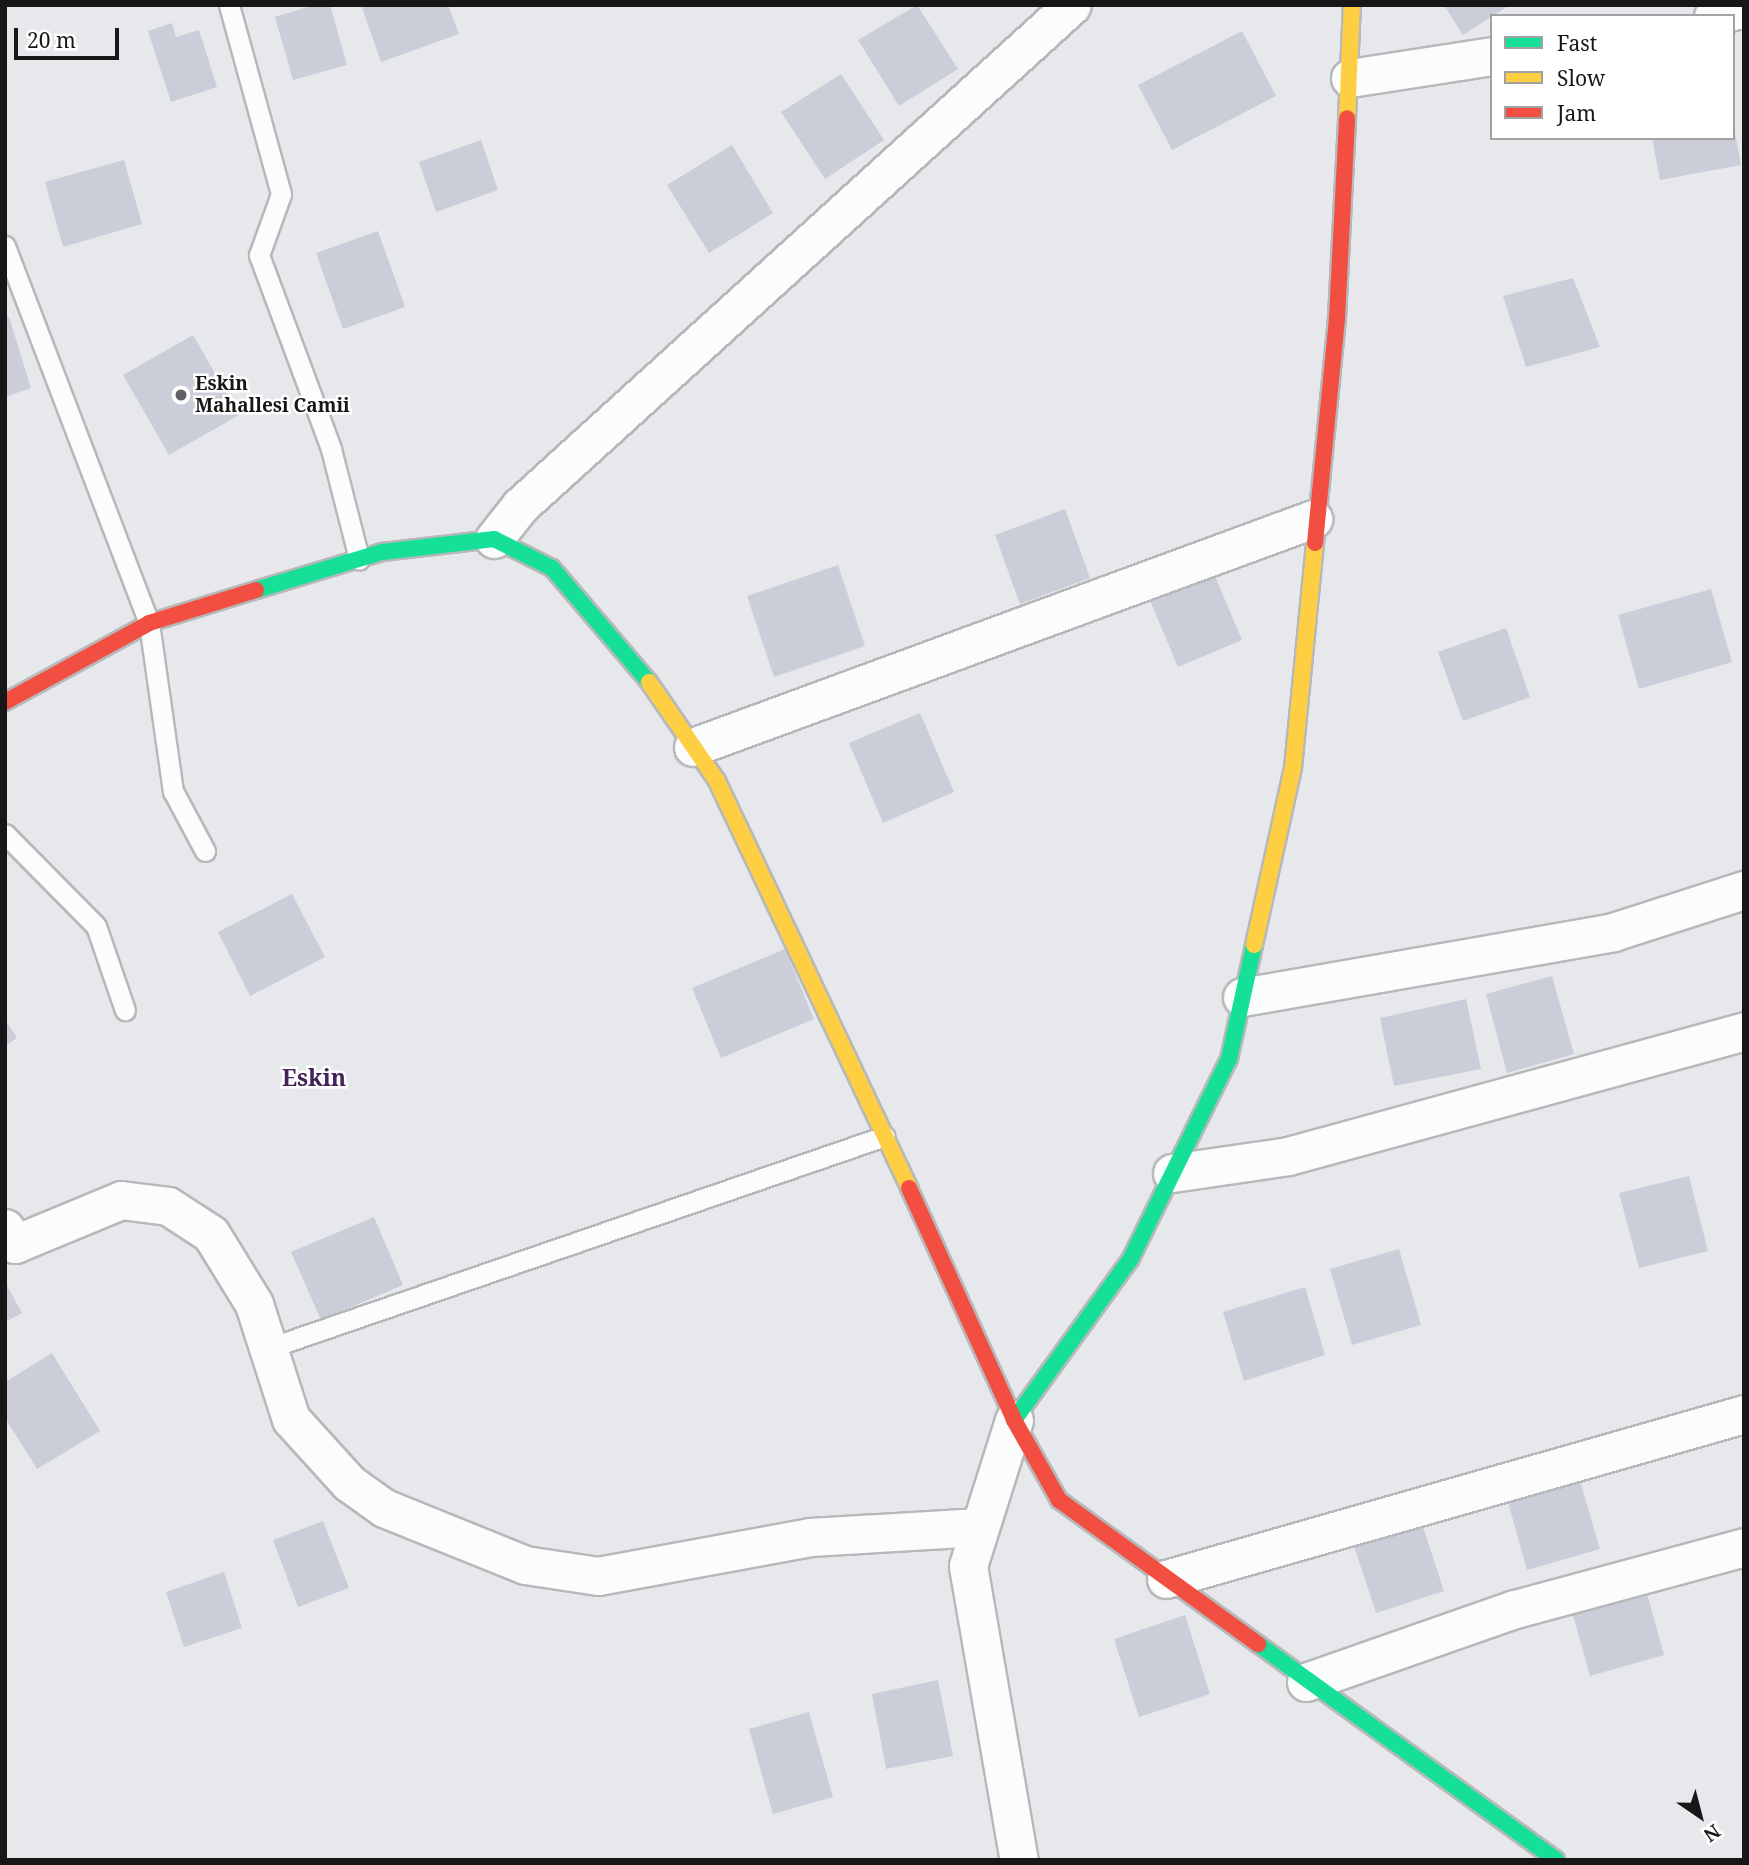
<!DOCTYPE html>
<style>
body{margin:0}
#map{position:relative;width:1749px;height:1865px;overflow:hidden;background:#e7e8eb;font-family:"Noto Serif",serif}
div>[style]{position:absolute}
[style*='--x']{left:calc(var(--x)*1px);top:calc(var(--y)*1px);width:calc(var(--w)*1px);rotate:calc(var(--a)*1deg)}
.building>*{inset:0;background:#cbced8}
.roads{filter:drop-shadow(2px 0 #b7b8ba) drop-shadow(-2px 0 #b7b8ba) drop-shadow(0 2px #b7b8ba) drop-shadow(0 -2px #b7b8ba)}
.lane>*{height:19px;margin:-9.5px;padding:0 9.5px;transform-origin:9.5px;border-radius:9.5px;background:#fbfcfc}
.street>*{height:37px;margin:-18.5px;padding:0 18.5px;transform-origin:18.5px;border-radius:18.5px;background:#fbfcfc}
.fast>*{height:16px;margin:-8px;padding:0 8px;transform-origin:8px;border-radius:8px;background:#16e098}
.slow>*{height:16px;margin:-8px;padding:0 8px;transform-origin:8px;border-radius:8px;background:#ffcf43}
.jam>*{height:16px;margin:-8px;padding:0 8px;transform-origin:8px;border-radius:8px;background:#f24e42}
.dots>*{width:19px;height:19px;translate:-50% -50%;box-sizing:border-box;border:4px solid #fff;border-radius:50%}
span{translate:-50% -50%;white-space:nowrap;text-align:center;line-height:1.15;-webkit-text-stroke:5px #fff;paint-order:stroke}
.poi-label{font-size:19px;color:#171718;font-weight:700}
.left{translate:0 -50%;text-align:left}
.quarter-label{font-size:23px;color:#45225a;font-weight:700}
.frame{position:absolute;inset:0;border:7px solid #171718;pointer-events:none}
.legend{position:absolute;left:1490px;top:14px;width:245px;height:126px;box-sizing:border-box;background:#fff;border:2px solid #a2a2a3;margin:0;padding:9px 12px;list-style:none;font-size:21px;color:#171718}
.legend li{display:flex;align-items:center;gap:14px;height:35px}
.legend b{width:35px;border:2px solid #a2a2a3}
.north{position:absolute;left:1665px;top:1781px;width:70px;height:70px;-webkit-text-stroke:5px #fff;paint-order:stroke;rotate:145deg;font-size:19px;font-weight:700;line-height:28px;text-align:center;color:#171718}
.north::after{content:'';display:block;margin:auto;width:24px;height:32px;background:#171718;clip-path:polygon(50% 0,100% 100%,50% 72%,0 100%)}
.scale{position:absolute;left:14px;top:28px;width:105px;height:32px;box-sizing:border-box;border:4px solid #171718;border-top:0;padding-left:9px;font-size:21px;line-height:24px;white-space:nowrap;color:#171718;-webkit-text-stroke:5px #fff;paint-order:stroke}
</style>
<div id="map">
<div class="building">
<i style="clip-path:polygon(314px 5px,330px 5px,347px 65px,293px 80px,275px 17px)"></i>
<i style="clip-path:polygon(361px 5px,448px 5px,459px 34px,381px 62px)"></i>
<i style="clip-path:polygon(917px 5px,958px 69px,899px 106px,858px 40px)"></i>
<i style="clip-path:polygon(1444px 5px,1510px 5px,1463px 35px)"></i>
<i style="clip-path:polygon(172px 23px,176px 37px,199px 30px,217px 87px,171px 102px,148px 31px)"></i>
<i style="clip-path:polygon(1242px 31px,1276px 96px,1172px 150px,1138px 85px)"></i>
<i style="clip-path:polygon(841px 74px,884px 140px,825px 179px,781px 112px)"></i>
<i style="clip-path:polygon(1735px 133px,1741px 165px,1660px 180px,1652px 138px,1733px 138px)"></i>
<i style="clip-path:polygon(481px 140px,498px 190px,436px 212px,419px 162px)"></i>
<i style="clip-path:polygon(732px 145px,773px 213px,709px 253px,667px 185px)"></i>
<i style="clip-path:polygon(124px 160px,142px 224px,63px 247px,45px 182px)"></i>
<i style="clip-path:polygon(378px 231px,405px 307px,343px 329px,316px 253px)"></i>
<i style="clip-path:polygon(1573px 278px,1600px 347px,1526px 367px,1503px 296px)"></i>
<i style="clip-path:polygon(9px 317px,31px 388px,5px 397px,5px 318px)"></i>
<i style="clip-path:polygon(193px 335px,239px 415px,169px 455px,123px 375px)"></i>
<i style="clip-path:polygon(1065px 509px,1090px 578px,1020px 604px,995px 535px)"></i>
<i style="clip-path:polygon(838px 565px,865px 646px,774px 677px,747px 596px)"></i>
<i style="clip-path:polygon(1212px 569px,1242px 640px,1178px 667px,1148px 596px)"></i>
<i style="clip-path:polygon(1711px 589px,1732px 662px,1639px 689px,1618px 615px)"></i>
<i style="clip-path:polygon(1506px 628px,1530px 697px,1463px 721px,1438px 652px)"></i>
<i style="clip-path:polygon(920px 713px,954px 792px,883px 823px,849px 743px)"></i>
<i style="clip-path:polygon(292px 894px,325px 957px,250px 996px,218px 932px)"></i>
<i style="clip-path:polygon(785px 949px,814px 1019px,721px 1058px,692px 988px)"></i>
<i style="clip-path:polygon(1552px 976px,1574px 1054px,1507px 1073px,1486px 994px)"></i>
<i style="clip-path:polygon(1466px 999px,1481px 1069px,1394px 1086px,1380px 1018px)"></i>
<i style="clip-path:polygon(5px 1019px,17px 1038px,5px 1046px)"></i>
<i style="clip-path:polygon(1689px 1176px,1708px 1251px,1639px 1268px,1619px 1193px)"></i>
<i style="clip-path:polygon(374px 1217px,403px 1285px,321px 1320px,291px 1252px)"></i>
<i style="clip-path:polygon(1399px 1249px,1421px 1325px,1352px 1345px,1330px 1269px)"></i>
<i style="clip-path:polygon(5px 1282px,22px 1313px,5px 1322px)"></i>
<i style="clip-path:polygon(1305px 1287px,1325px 1355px,1244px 1381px,1223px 1312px)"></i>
<i style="clip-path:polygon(52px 1353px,100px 1431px,37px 1469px,5px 1418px,5px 1382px)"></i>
<i style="clip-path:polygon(1580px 1481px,1600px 1549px,1527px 1570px,1508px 1502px)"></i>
<i style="clip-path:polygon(1420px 1518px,1444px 1591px,1376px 1613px,1352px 1540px)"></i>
<i style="clip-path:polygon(323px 1521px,349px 1588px,298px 1607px,273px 1540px)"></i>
<i style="clip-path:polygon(224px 1572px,242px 1628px,184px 1647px,166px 1592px)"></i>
<i style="clip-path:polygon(1646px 1590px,1664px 1655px,1590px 1676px,1572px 1612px)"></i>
<i style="clip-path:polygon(1185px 1615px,1210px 1694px,1139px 1717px,1114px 1639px)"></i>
<i style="clip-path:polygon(938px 1680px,953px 1756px,886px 1769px,872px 1694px)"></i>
<i style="clip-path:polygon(809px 1712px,833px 1797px,773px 1814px,749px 1729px)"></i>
</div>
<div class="roads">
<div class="lane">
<i style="--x:229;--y:5;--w:196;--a:74.6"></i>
<i style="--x:281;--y:194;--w:65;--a:109.8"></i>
<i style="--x:259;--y:255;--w:207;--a:69.6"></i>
<i style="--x:331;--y:449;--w:114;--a:75.7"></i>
<i style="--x:5;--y:246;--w:404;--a:69.1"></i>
<i style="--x:149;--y:623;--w:170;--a:81.9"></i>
<i style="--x:173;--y:791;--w:68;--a:61.9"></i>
<i style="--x:5;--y:834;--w:129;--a:45.3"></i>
<i style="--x:96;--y:926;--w:89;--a:71"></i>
<i style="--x:269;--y:1348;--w:651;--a:-18.99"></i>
</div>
<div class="street">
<i style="--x:1713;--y:16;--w:32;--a:-14"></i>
<i style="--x:1350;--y:78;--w:144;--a:-8.8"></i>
<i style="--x:494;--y:539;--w:42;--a:-51.8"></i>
<i style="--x:520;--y:506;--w:745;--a:-42.23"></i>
<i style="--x:693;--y:747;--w:661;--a:-20.19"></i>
<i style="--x:1242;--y:997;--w:377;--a:-9.9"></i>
<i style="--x:1613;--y:932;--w:138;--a:-17.8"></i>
<i style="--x:1172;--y:1173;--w:117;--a:-8.3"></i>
<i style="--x:1288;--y:1156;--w:473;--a:-15.3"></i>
<i style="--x:5;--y:1228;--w:19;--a:58"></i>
<i style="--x:15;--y:1244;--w:115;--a:-22.5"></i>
<i style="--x:121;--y:1200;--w:47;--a:7.3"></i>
<i style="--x:168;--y:1206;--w:51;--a:33.1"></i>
<i style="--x:211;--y:1234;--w:82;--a:58.4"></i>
<i style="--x:254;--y:1304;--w:121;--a:72.2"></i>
<i style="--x:291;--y:1419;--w:86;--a:47.8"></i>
<i style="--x:349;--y:1483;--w:43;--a:35.5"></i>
<i style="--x:384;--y:1508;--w:152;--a:22"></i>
<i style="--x:525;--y:1565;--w:74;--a:8.6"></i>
<i style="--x:598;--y:1576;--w:216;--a:-10.4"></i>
<i style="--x:810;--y:1537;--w:170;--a:-3.4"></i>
<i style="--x:1014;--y:1420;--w:153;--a:107.5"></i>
<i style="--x:968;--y:1566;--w:298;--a:80.2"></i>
<i style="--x:1166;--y:1579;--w:601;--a:-15.93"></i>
<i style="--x:1306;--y:1682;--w:221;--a:-19.3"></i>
<i style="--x:1515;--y:1609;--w:237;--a:-15.1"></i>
</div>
<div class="fast">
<i style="--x:256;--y:590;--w:132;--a:-16.8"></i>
<i style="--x:382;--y:552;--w:113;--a:-6.6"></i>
<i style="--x:494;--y:539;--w:65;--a:26.6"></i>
<i style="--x:552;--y:568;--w:150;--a:49.6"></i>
<i style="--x:1014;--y:1420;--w:198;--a:-54.1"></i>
<i style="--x:1130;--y:1260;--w:224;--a:-63.8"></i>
<i style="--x:1229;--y:1059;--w:117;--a:-77.6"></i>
<i style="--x:1258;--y:1644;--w:368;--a:35.9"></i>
</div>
<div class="slow">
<i style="--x:1347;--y:118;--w:113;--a:-87.5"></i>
<i style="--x:649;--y:682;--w:120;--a:55.5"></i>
<i style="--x:717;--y:781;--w:450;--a:64.7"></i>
<i style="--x:1254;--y:945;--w:181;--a:-77.6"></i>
<i style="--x:1293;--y:768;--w:226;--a:-84.4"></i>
</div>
<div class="jam">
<i style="--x:1315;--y:543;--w:226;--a:-84.4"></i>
<i style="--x:1337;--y:318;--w:200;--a:-87.1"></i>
<i style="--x:5;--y:702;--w:164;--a:-28.7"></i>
<i style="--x:149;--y:623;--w:112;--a:-17.1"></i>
<i style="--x:909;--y:1188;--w:255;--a:65.6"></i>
<i style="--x:1014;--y:1420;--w:92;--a:60.6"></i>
<i style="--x:1059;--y:1500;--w:246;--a:35.9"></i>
</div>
</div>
<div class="dots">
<i style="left:181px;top:395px;background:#606062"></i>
</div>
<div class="poi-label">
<span class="left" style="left:195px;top:395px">Eskin<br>Mahallesi Camii</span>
</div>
<div class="quarter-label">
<span style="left:314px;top:1077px">Eskin</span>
</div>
<div class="frame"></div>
<ul class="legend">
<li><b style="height:9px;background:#16e098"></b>Fast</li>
<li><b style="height:9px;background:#ffcf43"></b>Slow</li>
<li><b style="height:9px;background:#f24e42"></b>Jam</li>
</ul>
<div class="north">N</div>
<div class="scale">20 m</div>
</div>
